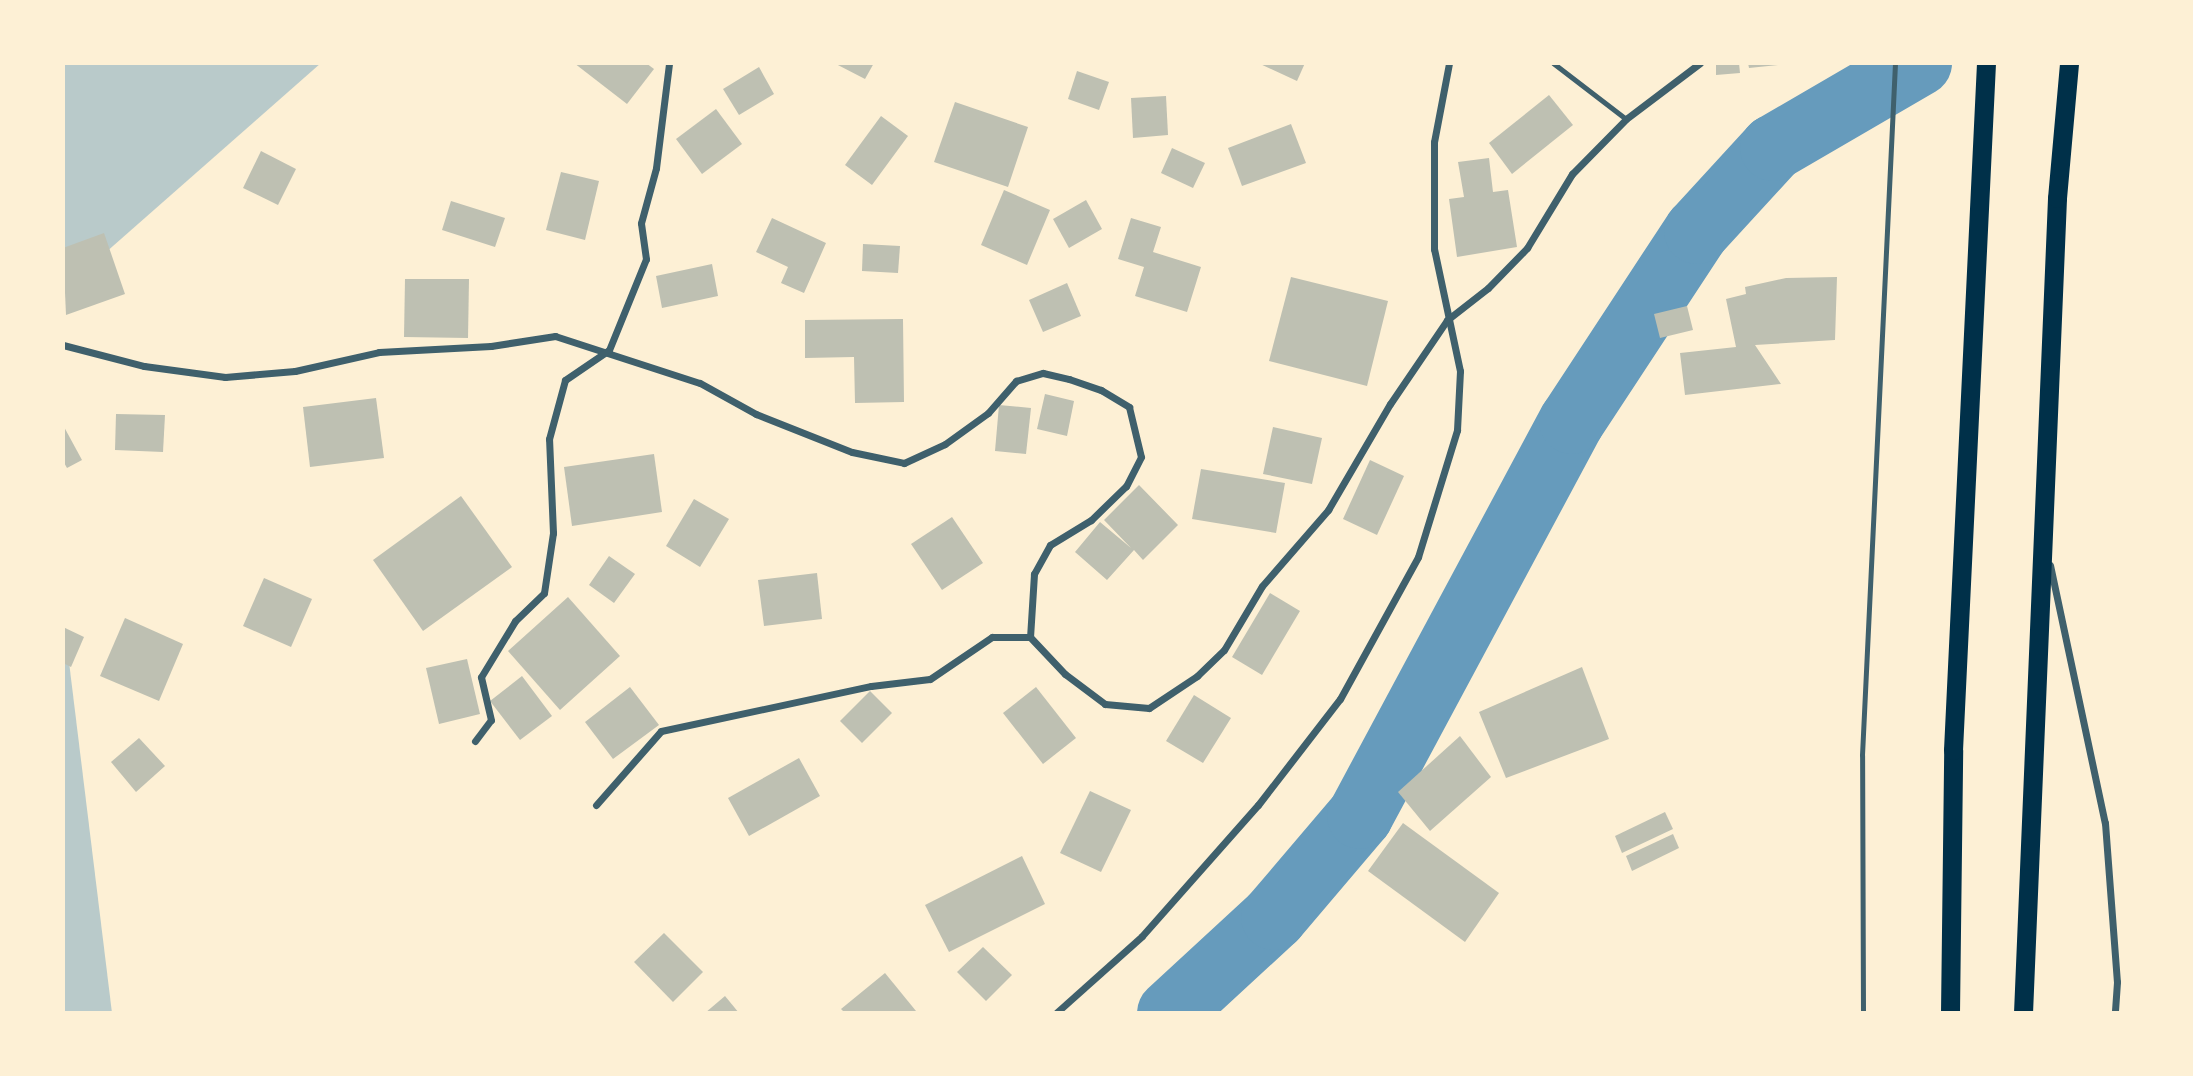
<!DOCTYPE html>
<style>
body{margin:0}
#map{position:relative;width:2193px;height:1076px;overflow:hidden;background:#fdf0d5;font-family:"Asap Condensed",sans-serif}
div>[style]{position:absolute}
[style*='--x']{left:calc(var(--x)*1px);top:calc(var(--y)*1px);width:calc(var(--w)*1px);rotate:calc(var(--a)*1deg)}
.green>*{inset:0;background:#b9caca}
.river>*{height:66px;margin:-33px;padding:0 33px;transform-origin:33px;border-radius:33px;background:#669bbc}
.building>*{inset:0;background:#bec0b2}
.service>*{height:5px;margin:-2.5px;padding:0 2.5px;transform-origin:2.5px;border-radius:2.5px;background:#3f606c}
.minor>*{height:7px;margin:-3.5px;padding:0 3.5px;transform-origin:3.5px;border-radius:3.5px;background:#3f606c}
.trunk>*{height:19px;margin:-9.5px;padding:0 9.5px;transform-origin:9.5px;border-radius:9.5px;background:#003049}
span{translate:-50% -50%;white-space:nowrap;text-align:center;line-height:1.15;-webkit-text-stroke:6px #fdf0d5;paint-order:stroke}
.frame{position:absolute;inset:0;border:65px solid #fdf0d5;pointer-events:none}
</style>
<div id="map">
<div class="green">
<i style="clip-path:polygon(63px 63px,321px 63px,63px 290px)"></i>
<i style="clip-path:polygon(63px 613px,112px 1013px,63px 1013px)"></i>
</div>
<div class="river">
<i style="--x:1170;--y:1013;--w:142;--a:-42.7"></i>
<i style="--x:1274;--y:917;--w:133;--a:-49.6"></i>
<i style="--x:1360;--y:816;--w:448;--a:-61.8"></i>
<i style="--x:1572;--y:421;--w:227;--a:-56.7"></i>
<i style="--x:1697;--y:231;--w:113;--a:-47.5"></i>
<i style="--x:1773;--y:148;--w:169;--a:-30.2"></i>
</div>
<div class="building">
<i style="clip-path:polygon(574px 63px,646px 63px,654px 69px,627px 104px)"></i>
<i style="clip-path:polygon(834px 63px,874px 63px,865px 79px)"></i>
<i style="clip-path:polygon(1258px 63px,1305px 63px,1297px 81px)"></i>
<i style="clip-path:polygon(1716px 63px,1739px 63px,1740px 73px,1716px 75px)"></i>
<i style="clip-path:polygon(1748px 63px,1778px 63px,1778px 65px,1749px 68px)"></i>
<i style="clip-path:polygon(759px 67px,774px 94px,739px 115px,723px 89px)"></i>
<i style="clip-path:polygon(1077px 71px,1109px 82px,1099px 110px,1068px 99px)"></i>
<i style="clip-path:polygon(1549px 95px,1573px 125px,1512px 174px,1489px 143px)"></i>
<i style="clip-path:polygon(1166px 96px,1168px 135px,1133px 138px,1131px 98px)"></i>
<i style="clip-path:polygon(955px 102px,1028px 127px,1008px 187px,934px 162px)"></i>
<i style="clip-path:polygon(716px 109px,742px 144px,702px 174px,676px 139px)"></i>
<i style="clip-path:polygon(881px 116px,908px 136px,872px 185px,845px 165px)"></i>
<i style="clip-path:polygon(1291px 124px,1306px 163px,1242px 186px,1228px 148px)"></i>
<i style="clip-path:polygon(1172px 148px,1205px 163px,1193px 188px,1161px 173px)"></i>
<i style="clip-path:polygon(261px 151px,296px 169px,278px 205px,243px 188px)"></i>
<i style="clip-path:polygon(1489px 158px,1493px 192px,1508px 190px,1517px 247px,1457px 257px,1449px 199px,1464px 197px,1458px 162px)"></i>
<i style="clip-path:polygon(561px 172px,599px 181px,585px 240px,546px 230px)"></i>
<i style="clip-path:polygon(1004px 190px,1050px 210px,1027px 265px,981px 245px)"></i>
<i style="clip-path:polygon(1086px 200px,1102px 229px,1069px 248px,1053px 219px)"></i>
<i style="clip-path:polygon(451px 201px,505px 218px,495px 247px,442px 230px)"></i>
<i style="clip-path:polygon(772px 218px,826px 243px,804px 293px,781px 283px,788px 267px,756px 252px)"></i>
<i style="clip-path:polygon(1131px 218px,1161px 227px,1153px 252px,1201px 267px,1187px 312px,1135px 296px,1144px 267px,1118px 259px)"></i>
<i style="clip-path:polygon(104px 233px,125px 294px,66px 315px,63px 248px)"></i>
<i style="clip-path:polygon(863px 244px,900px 246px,898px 273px,862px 271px)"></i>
<i style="clip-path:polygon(712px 264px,718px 296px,662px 308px,656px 276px)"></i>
<i style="clip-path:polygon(1291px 277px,1388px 301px,1367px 386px,1269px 361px)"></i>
<i style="clip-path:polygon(1837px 277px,1835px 340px,1755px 345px,1781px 384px,1685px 395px,1680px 353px,1736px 347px,1726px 299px,1746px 294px,1745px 287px,1786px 278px)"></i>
<i style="clip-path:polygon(405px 279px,469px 279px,468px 338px,404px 337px)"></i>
<i style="clip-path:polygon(1067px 283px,1081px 316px,1043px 332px,1029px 300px)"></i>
<i style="clip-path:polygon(1687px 306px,1693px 330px,1660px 338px,1654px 314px)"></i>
<i style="clip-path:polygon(903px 319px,904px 402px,855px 403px,854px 357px,805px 358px,805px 320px)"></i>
<i style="clip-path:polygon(1045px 394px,1074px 401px,1067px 436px,1037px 429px)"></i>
<i style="clip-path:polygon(376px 398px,384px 458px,310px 467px,303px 407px)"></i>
<i style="clip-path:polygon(999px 405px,1031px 408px,1026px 454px,995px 451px)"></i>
<i style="clip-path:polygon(116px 414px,165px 415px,163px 452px,115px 450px)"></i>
<i style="clip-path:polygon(63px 425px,82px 460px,67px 468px,63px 461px)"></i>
<i style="clip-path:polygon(1273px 427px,1322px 438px,1312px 484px,1263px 474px)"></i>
<i style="clip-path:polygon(654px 454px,662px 512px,572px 526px,564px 467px)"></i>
<i style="clip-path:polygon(1370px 460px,1404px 476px,1377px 535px,1343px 519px)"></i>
<i style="clip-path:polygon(1201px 469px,1285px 483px,1276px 533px,1192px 519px)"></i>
<i style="clip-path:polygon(1139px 485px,1178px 525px,1143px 560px,1134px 550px,1107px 580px,1075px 552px,1100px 522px,1131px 548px,1104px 520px)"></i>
<i style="clip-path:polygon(461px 496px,512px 567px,423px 631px,373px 560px)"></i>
<i style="clip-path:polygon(694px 499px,729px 519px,700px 567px,666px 546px)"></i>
<i style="clip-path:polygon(952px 517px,983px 563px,942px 590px,911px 544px)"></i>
<i style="clip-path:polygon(609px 556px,635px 574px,614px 603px,589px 585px)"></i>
<i style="clip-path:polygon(817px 573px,822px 619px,764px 626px,758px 580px)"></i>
<i style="clip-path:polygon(264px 578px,312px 599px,291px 647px,243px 626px)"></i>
<i style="clip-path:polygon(1270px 593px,1300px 611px,1262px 675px,1232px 657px)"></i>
<i style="clip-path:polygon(568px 597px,620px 656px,560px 710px,508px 651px)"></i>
<i style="clip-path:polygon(125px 618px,183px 644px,159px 701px,100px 676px)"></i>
<i style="clip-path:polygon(63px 627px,84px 637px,71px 667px,63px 663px)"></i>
<i style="clip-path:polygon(467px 659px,480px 714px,439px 724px,426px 668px)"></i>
<i style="clip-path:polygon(1582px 667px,1609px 739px,1506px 778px,1479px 712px)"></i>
<i style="clip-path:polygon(522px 676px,552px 716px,520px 740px,490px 701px)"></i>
<i style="clip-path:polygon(630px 687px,659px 725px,613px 759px,585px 722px)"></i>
<i style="clip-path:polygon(1036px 687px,1076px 738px,1043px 764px,1003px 713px)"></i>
<i style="clip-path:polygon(870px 691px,892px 713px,862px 743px,840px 721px)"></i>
<i style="clip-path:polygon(1194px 695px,1231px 718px,1203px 763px,1166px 741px)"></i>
<i style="clip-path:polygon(1460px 736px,1491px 777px,1430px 831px,1398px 792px)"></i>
<i style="clip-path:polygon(139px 738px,165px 766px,136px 792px,111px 762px)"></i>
<i style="clip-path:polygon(799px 758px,820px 796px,749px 836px,728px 798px)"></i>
<i style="clip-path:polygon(1090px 791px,1131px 810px,1101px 872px,1060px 853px)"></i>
<i style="clip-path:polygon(1665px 812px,1673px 829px,1622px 853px,1615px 836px)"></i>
<i style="clip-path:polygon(1403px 823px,1499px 893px,1465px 942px,1368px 871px)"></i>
<i style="clip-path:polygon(1673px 834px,1679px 848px,1632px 871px,1626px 856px)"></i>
<i style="clip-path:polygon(1022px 856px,1045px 904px,949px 952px,925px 905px)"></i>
<i style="clip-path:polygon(664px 933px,703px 972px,673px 1002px,634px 962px)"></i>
<i style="clip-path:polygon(983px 947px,1012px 975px,986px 1001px,957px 972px)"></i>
<i style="clip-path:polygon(885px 973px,916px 1011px,845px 1013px,841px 1009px)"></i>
<i style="clip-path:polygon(725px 996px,739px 1013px,705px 1013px)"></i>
</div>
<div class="service">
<i style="--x:1553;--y:63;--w:92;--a:37.5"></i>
<i style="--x:1863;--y:1013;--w:258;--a:-90.2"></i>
<i style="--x:1862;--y:755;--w:693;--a:-87.27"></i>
</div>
<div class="minor">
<i style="--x:63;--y:345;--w:84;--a:14.5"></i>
<i style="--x:144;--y:366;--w:82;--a:7.7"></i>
<i style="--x:225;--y:377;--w:70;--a:-4.9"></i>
<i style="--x:295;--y:371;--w:86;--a:-12.7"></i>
<i style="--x:379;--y:352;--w:112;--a:-3.1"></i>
<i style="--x:491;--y:346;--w:65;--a:-8.9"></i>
<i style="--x:555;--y:336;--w:152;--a:18"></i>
<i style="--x:700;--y:383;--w:64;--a:29"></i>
<i style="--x:756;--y:414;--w:103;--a:21.6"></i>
<i style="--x:852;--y:452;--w:53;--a:11.9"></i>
<i style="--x:904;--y:463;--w:45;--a:-24.9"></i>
<i style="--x:945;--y:444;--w:53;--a:-35.8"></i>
<i style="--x:988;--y:413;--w:43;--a:-48.8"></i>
<i style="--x:1016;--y:381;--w:28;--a:-17"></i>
<i style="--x:1043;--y:373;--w:27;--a:13"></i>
<i style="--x:1069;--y:379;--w:34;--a:19"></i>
<i style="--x:1101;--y:390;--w:33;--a:31"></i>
<i style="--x:1129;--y:407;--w:51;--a:76.5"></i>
<i style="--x:1141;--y:457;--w:33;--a:117"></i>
<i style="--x:1126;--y:486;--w:49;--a:135.8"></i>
<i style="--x:1091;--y:520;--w:48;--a:148.6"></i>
<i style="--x:1050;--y:545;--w:33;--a:119"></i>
<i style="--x:1034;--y:574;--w:63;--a:93.6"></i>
<i style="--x:1030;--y:637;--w:51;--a:46.6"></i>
<i style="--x:1065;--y:674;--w:50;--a:36.9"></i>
<i style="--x:1105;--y:704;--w:44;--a:5.2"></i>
<i style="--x:1149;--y:708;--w:58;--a:-33.7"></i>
<i style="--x:1197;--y:676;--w:37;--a:-44"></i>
<i style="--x:1224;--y:650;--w:74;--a:-59.3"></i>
<i style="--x:1262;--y:586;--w:101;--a:-49"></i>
<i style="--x:1328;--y:510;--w:123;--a:-59.7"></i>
<i style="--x:1390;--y:404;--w:102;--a:-55.8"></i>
<i style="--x:1447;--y:320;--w:52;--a:-38"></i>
<i style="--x:1488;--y:288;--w:56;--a:-45.7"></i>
<i style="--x:1527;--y:248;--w:87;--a:-58.7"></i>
<i style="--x:1572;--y:174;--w:77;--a:-45.5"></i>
<i style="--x:1626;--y:119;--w:93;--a:-37.1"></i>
<i style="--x:2050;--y:565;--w:264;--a:78"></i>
<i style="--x:2105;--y:823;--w:159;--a:85.7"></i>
<i style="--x:2117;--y:982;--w:31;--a:94"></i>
<i style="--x:475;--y:741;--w:26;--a:-53"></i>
<i style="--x:491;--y:720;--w:44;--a:-103.1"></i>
<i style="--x:481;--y:677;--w:66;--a:-58.7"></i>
<i style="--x:515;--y:621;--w:40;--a:-44"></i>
<i style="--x:544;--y:593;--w:61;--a:-81.5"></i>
<i style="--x:553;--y:533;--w:94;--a:-92.4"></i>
<i style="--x:549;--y:439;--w:61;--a:-74.8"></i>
<i style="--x:565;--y:380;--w:53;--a:-34.3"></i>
<i style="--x:609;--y:350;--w:98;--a:-67.9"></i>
<i style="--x:646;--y:259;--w:36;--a:-98"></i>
<i style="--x:641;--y:223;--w:57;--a:-74.7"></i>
<i style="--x:656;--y:168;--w:106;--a:-82.9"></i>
<i style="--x:596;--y:805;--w:98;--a:-48.7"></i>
<i style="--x:661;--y:731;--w:215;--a:-12.1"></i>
<i style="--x:871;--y:686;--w:59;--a:-6.8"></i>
<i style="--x:930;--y:679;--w:75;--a:-34.1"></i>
<i style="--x:992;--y:637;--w:38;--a:0"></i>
<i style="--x:1056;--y:1013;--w:115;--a:-41.8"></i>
<i style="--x:1142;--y:936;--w:175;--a:-48.5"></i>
<i style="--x:1258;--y:805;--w:134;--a:-52.3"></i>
<i style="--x:1340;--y:699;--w:162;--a:-61.2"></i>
<i style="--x:1418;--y:557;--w:133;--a:-72.9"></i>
<i style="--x:1457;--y:430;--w:59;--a:-87.1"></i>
<i style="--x:1460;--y:371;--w:125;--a:-102"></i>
<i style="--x:1434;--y:249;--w:107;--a:-90"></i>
<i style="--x:1434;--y:142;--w:80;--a:-79.2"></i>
</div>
<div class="trunk">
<i style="--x:1950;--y:1013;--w:263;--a:-89.3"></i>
<i style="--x:1953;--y:750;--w:688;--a:-87.25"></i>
<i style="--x:2023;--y:1013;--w:816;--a:-87.61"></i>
<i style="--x:2057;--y:198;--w:136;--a:-84.9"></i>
</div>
<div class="frame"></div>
</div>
